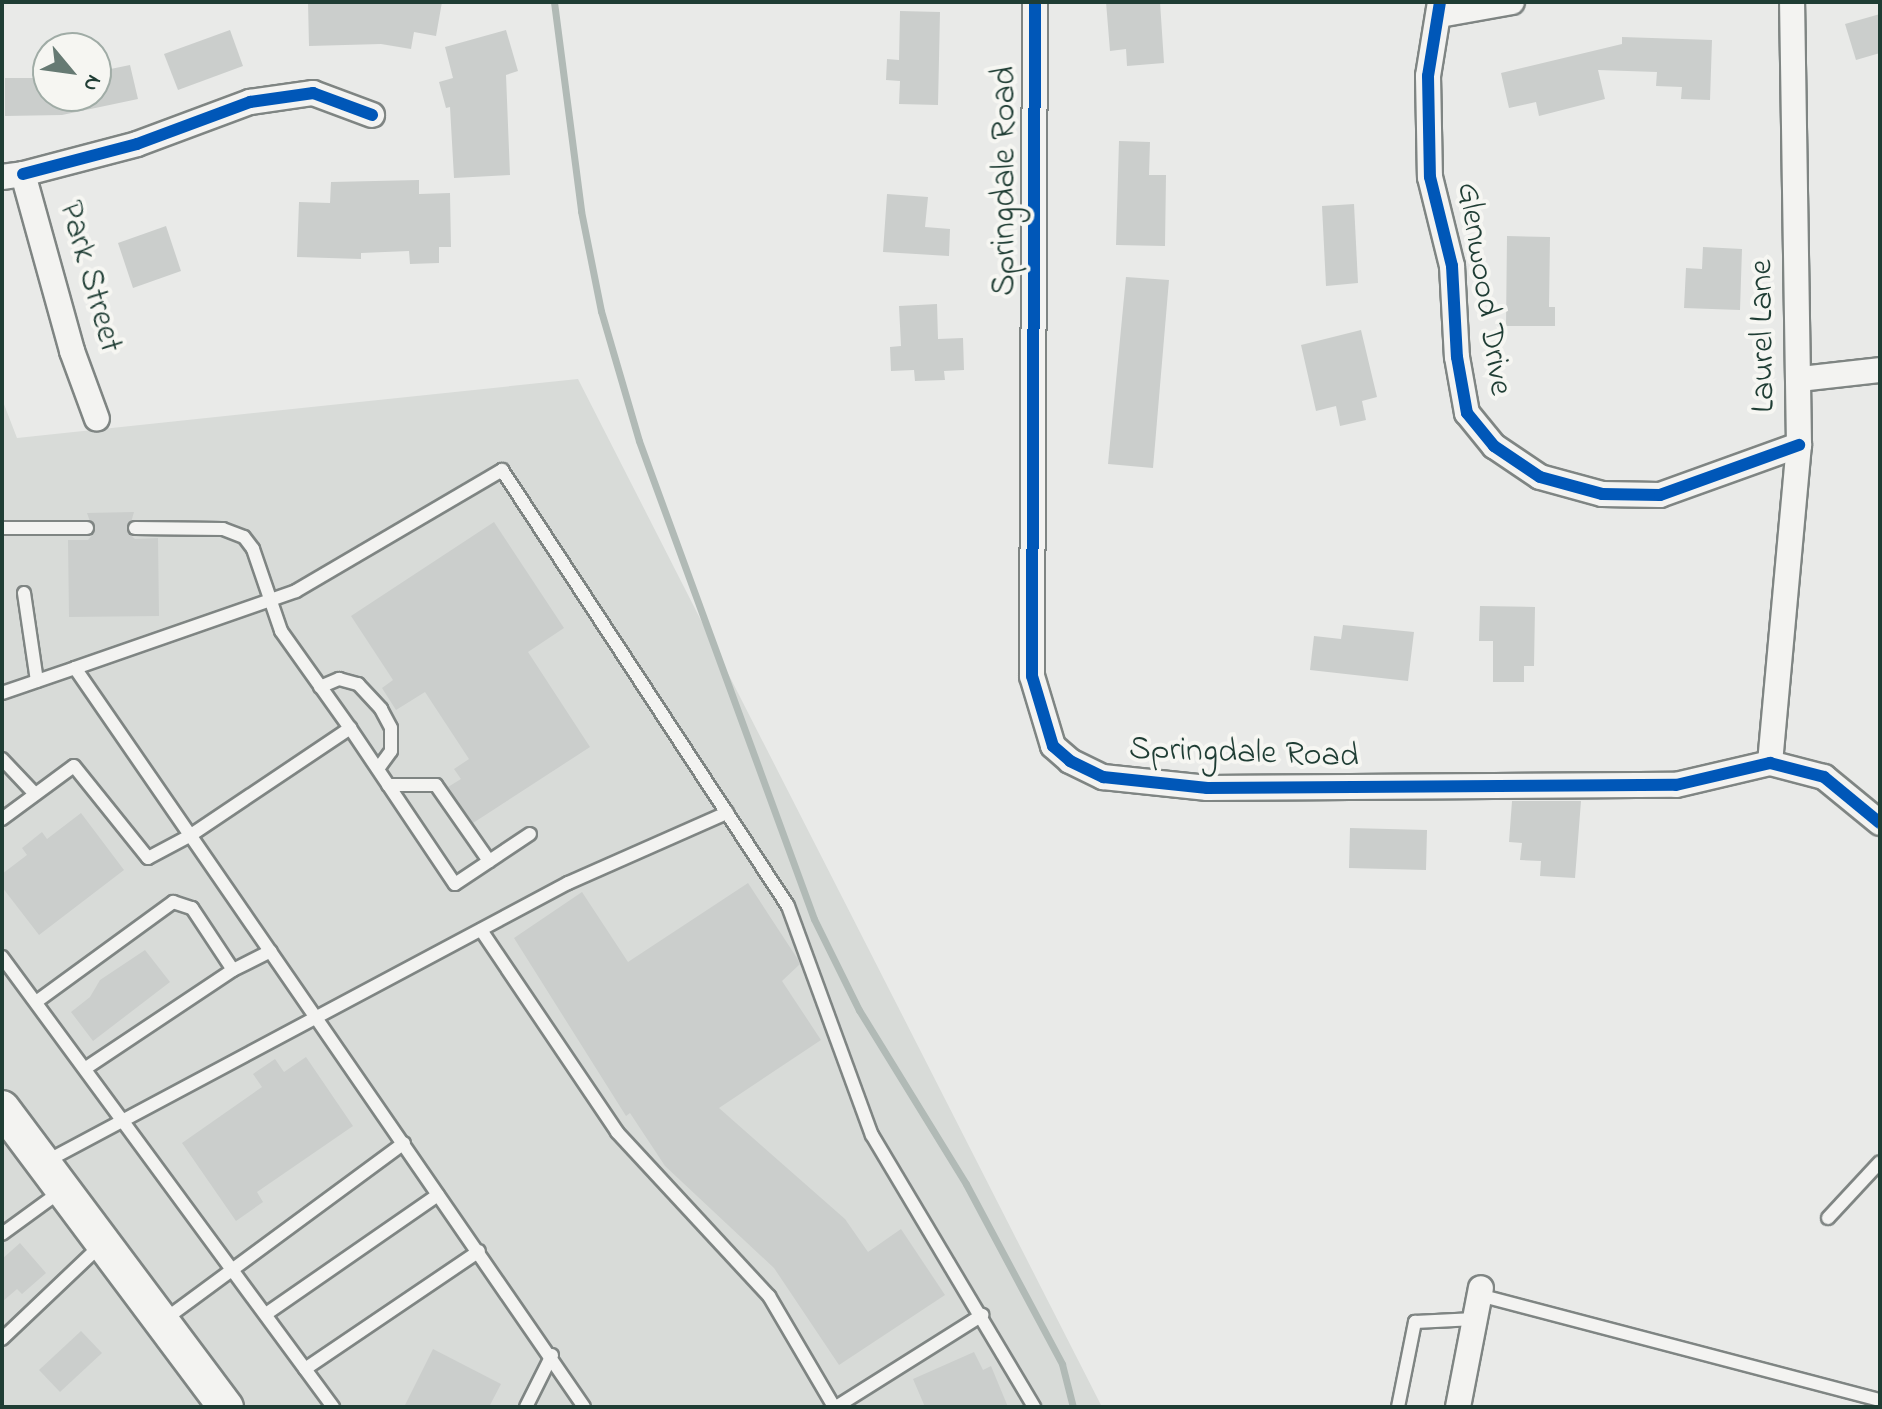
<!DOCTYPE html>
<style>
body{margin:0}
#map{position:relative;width:1882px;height:1409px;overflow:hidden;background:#e9eae8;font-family:"Indie Flower",sans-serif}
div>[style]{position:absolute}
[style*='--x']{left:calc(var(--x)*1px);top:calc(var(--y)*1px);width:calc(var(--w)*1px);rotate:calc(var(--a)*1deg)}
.built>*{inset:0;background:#d8dbd8}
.stream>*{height:7px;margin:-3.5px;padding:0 3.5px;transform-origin:3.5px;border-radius:3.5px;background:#b1bab6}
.building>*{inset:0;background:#cbcecc}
.roads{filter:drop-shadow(2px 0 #7f8583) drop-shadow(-2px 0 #7f8583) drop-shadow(0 2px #7f8583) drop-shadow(0 -2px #7f8583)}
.lane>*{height:12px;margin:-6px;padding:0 6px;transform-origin:6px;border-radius:6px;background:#f3f3f1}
.street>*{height:24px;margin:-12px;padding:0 12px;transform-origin:12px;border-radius:12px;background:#f3f3f1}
.secondary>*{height:34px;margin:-17px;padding:0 17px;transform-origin:17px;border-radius:17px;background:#f3f3f1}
.cycleway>*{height:12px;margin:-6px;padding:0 6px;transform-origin:6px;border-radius:6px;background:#0057b8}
span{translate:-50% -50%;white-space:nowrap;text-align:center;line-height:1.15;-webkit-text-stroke:8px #f6f6f2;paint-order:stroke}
.street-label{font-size:34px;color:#1f3d34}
.frame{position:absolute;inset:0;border:4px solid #1f3d34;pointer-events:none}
.north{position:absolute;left:32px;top:32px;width:80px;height:80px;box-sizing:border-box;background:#f6f6f2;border:2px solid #a0aca6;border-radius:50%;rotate:119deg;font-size:22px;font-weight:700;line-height:32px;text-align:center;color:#1f3d34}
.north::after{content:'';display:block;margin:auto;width:28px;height:36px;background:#667a73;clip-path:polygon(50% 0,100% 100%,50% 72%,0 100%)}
</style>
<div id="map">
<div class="built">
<i style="clip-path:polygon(578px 379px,1102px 1407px,2px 1407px,2px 399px,17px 438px)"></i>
</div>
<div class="stream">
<i style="--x:554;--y:2;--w:211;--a:82.6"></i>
<i style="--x:581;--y:211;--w:102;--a:78.7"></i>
<i style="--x:601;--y:311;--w:135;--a:73.7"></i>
<i style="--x:639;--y:441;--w:509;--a:69.89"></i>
<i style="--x:814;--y:919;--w:102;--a:63.7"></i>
<i style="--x:859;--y:1010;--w:204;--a:58.4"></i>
<i style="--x:966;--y:1184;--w:204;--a:61.9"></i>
<i style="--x:1062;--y:1364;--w:44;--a:75.7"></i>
</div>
<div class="building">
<i style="clip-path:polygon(308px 2px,442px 2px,436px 36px,414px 32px,411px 49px,381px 44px,309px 46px)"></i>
<i style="clip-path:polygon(1106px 2px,1160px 2px,1164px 63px,1127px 66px,1126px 49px,1110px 51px)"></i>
<i style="clip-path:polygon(900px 11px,940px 12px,938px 105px,899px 104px,900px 81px,886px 80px,887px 59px,899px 60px)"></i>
<i style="clip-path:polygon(1880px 14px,1880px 53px,1856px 60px,1845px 24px)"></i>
<i style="clip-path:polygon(230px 30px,243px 66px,178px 90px,164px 54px)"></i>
<i style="clip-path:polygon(506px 30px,518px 71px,506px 75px,510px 175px,454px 178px,450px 107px,446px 108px,439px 82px,453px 78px,445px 47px)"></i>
<i style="clip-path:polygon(1622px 37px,1712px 40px,1710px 100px,1681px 99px,1682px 87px,1656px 86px,1657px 72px,1598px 70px,1605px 99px,1539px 116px,1536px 102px,1509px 108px,1501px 73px,1622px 44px)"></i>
<i style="clip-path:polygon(130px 65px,138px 99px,62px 115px,5px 116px,5px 78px,48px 78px,48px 96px,96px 96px,96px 72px)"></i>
<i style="clip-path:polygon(1119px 141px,1150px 142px,1149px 175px,1166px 175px,1165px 246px,1116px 245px)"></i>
<i style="clip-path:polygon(419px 180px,419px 194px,450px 193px,451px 247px,439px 247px,439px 263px,410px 264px,409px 251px,361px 253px,361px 259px,297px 257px,299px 202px,330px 203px,331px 182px)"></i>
<i style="clip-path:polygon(887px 194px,928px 197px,925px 227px,950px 229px,949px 256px,883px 252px)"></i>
<i style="clip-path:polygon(1354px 204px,1358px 283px,1326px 286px,1322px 206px)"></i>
<i style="clip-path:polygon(166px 226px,181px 271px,133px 288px,118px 243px)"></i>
<i style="clip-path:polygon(1507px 236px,1550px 237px,1549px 307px,1555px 307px,1555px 326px,1506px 326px)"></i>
<i style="clip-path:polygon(1703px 247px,1742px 249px,1740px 310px,1684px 308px,1686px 268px,1702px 269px)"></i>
<i style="clip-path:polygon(1126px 277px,1169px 280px,1153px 468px,1108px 464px)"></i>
<i style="clip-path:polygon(937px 304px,938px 339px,963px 338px,964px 370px,944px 371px,945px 380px,915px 381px,914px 370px,891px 371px,890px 347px,901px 346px,899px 306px)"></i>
<i style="clip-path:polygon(1361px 330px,1377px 397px,1362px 401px,1366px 420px,1340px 426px,1336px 406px,1316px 411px,1301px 345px)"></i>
<i style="clip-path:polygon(134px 512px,128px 533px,135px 539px,158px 538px,159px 616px,69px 617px,68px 540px,88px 540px,94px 533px,87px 513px)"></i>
<i style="clip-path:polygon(494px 522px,564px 628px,528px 652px,590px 747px,473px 823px,448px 787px,461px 779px,454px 769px,469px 759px,425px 692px,396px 710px,382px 688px,393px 680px,351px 616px)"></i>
<i style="clip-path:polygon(1480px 606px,1535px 607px,1534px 666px,1524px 666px,1524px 682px,1493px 682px,1493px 641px,1479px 641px)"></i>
<i style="clip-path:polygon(1343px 625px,1414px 632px,1408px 681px,1310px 670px,1314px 636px,1341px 639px)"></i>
<i style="clip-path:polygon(1512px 801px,1581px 801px,1575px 878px,1540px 876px,1541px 861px,1520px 860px,1522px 843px,1509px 842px)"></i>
<i style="clip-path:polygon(81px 813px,124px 870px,39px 935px,2px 887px,2px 874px,27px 855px,22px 848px,42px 832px,47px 839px)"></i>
<i style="clip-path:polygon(1350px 828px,1427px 830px,1426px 870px,1349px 868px)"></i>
<i style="clip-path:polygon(748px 883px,797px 958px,800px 964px,782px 981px,821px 1040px,719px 1108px,845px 1219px,868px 1252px,901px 1229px,945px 1295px,839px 1365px,774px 1268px,665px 1166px,630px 1113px,626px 1116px,514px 938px,582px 892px,628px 962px)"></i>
<i style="clip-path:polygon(145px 950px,170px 982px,93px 1041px,71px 1012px,90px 997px,100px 980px)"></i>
<i style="clip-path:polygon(306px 1057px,353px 1126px,257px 1192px,263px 1202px,236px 1221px,182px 1143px,262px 1087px,253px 1074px,275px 1059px,284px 1072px)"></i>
<i style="clip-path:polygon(20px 1243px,46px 1273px,22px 1294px,17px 1289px,2px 1302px,2px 1259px)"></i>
<i style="clip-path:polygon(81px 1331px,102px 1353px,60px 1392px,39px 1370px)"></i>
<i style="clip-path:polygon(433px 1349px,501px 1384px,489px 1407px,404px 1407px)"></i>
<i style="clip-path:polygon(974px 1352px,983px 1370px,991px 1366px,1008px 1407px,925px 1407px,913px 1379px)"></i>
</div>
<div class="roads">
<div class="lane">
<i style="--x:2;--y:528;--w:85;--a:0"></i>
<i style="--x:135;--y:528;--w:88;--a:0.7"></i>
<i style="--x:223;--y:529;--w:22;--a:21"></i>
<i style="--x:244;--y:537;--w:15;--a:53"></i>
<i style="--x:253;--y:549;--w:87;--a:71.1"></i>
<i style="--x:281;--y:631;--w:119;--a:54.6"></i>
<i style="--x:24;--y:593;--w:89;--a:81.6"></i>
<i style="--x:75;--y:668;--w:234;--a:-19.2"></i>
<i style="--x:296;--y:591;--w:239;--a:-30.4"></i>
<i style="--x:502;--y:470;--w:521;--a:56.74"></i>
<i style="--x:788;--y:906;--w:244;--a:69.9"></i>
<i style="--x:872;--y:1135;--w:317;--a:59.2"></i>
<i style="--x:320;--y:687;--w:21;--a:-23"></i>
<i style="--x:339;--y:679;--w:20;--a:15"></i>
<i style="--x:358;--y:684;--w:34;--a:47"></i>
<i style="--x:381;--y:709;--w:21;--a:62"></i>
<i style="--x:391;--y:728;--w:23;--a:90"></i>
<i style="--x:391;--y:751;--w:22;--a:126"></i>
<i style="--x:2;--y:693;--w:77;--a:-18.9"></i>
<i style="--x:75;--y:668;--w:897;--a:55.44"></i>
<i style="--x:2;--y:759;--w:47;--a:46.7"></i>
<i style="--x:388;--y:785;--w:48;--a:0"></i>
<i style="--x:436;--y:785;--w:93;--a:55.1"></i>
<i style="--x:2;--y:819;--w:89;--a:-36.4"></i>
<i style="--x:74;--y:766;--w:118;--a:51.2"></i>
<i style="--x:148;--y:858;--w:49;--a:-28.1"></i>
<i style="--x:191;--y:835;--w:192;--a:-33.9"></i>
<i style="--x:350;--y:728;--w:188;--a:56.1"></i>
<i style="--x:455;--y:884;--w:90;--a:-33.7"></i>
<i style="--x:481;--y:930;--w:244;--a:56"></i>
<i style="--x:617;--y:1132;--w:224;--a:47.2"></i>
<i style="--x:769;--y:1296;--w:129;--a:59.6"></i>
<i style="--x:2;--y:957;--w:559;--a:53.66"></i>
<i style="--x:36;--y:1002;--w:170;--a:-36.1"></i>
<i style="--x:173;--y:902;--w:20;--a:18"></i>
<i style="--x:192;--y:908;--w:74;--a:56.5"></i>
<i style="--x:86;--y:1068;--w:177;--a:-33.7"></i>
<i style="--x:233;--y:970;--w:42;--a:-26.6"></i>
<i style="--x:47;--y:1161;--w:591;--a:-28.08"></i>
<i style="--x:568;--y:883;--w:174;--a:-23.8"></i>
<i style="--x:1828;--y:1218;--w:76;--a:-47.1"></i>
<i style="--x:2;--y:1234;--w:73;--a:-36.1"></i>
<i style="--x:1479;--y:1295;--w:415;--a:14.7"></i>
<i style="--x:266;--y:1314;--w:209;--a:-34.7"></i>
<i style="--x:164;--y:1320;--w:298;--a:-36.4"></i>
<i style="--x:2;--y:1339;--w:137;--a:-43.5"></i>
<i style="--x:305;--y:1369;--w:210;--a:-34.1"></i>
<i style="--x:526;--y:1407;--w:58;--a:-63.4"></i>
<i style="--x:836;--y:1407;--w:173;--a:-32.2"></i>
<i style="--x:1398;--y:1407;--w:87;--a:-78.7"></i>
<i style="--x:1415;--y:1322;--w:60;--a:-2.9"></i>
</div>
<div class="street">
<i style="--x:1035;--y:2;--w:674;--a:90.26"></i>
<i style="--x:1032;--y:676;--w:73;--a:73.3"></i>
<i style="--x:1053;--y:746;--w:23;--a:41"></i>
<i style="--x:1070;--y:761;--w:37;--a:26"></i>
<i style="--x:1103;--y:777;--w:105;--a:6"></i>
<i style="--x:1207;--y:788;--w:469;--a:-0.4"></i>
<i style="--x:1676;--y:785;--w:97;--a:-13.2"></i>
<i style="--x:1770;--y:763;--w:56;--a:14.5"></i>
<i style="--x:1824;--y:777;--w:72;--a:39.4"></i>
<i style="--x:1440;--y:2;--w:75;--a:99.2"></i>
<i style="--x:1428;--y:76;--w:101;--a:88.9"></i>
<i style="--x:1430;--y:177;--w:92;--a:76.1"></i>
<i style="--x:1452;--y:266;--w:91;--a:86.9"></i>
<i style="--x:1457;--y:357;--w:57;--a:79.9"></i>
<i style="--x:1467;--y:413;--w:43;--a:50.7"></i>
<i style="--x:1494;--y:446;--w:55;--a:34"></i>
<i style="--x:1540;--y:477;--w:64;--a:15.3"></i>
<i style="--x:1602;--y:494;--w:58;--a:1"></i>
<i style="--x:1660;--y:495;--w:148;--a:-19.8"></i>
<i style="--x:1439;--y:15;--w:74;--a:-10.1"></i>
<i style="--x:23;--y:174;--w:118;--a:-14.7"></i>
<i style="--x:137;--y:144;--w:121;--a:-20.4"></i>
<i style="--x:250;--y:102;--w:64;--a:-8.1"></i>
<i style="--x:313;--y:93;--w:63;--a:20.4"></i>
<i style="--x:2;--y:177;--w:21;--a:-8"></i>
<i style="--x:23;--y:174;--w:184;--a:74.5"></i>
<i style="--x:72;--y:351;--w:72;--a:69.8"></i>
<i style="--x:1800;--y:379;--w:81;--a:-6.4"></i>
<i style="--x:1770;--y:763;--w:319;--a:-84.8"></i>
<i style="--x:1799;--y:445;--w:443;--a:-90.9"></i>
<i style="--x:1458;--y:1407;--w:121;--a:-79.1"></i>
</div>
<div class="secondary">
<i style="--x:2;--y:1108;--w:374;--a:53.2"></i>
</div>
</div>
<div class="cycleway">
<i style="--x:1035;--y:2;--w:674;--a:90.26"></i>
<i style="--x:1032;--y:676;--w:73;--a:73.3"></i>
<i style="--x:1053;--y:746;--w:23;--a:41"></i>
<i style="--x:1070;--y:761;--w:37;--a:26"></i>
<i style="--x:1103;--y:777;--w:105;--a:6"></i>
<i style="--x:1207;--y:788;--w:469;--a:-0.4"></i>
<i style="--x:1676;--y:785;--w:97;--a:-13.2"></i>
<i style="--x:1770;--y:763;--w:56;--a:14.5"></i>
<i style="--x:1824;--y:777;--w:72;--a:39.4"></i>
<i style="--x:1440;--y:2;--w:75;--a:99.2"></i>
<i style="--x:1428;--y:76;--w:101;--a:88.9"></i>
<i style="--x:1430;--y:177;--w:92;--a:76.1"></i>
<i style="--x:1452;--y:266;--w:91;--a:86.9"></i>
<i style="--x:1457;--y:357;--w:57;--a:79.9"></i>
<i style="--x:1467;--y:413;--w:43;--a:50.7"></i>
<i style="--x:1494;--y:446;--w:55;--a:34"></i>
<i style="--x:1540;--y:477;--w:64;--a:15.3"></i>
<i style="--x:1602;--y:494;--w:58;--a:1"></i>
<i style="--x:1660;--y:495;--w:148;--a:-19.8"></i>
<i style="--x:23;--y:174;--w:118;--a:-14.7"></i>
<i style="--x:137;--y:144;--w:121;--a:-20.4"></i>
<i style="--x:250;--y:102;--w:64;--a:-8.1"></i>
<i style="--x:313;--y:93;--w:63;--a:20.4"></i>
</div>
<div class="street-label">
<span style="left:1006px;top:181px;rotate:-90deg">Springdale Road</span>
<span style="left:89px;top:277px;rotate:74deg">Park Street</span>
<span style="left:1483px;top:289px;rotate:81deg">Glenwood Drive</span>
<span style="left:1764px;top:336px;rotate:-91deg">Laurel Lane</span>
<span style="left:1244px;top:754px;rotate:2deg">Springdale Road</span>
</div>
<div class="frame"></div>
<div class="north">N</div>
</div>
